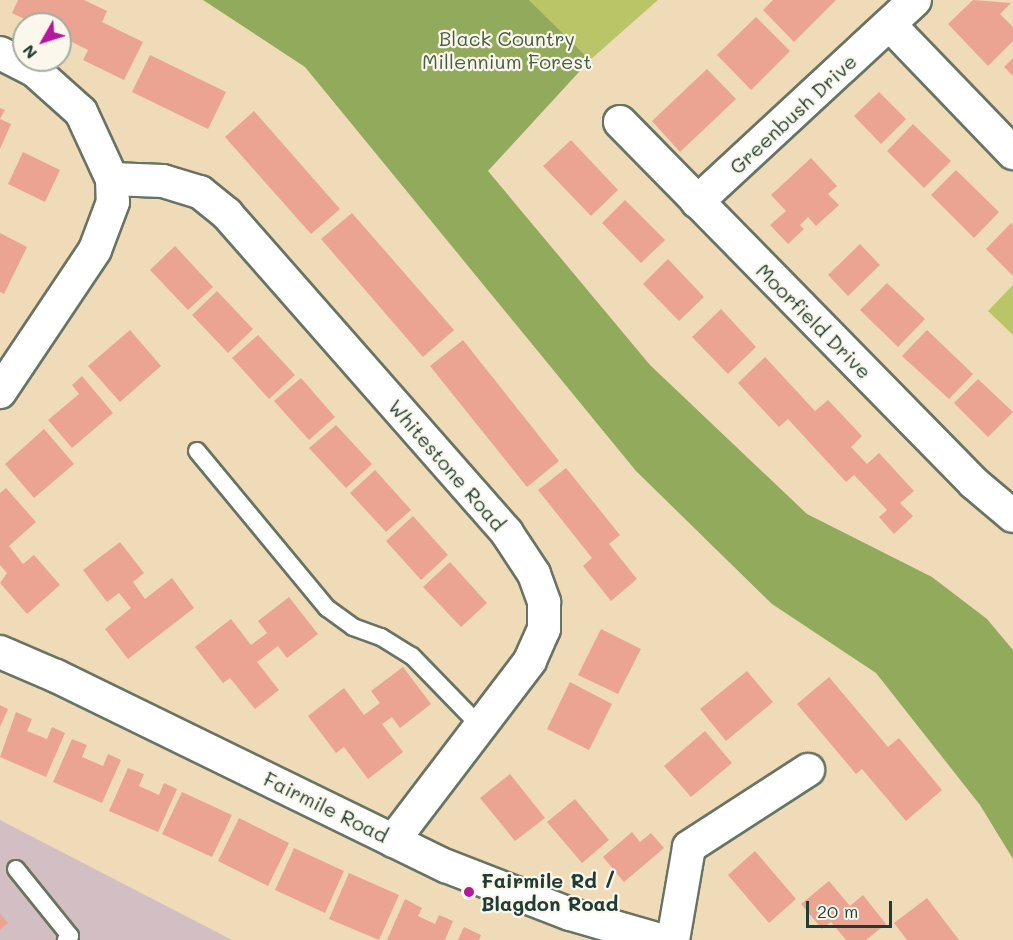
<!DOCTYPE html>
<style>
body{margin:0}
#map{position:relative;width:1013px;height:940px;overflow:hidden;background:#f0dbb9;font-family:Mali,sans-serif}
div>[style]{position:absolute}
[style*='--x']{left:calc(var(--x)*1px);top:calc(var(--y)*1px);width:calc(var(--w)*1px);rotate:calc(var(--a)*1deg)}
.industrial>*{inset:0;background:#d2bec3}
.green>*{inset:0;background:#b9c567}
.forest>*{inset:0;background:#92aa5c}
.building>*{inset:0;background:#eba492}
.roads{filter:drop-shadow(2px 0 #687463) drop-shadow(-2px 0 #687463) drop-shadow(0 2px #687463) drop-shadow(0 -2px #687463)}
.service>*{height:16px;margin:-8px;padding:0 8px;transform-origin:8px;border-radius:8px;background:#fff}
.minor>*{height:32px;margin:-16px;padding:0 16px;transform-origin:16px;border-radius:16px;background:#fff}
.dots>*{width:16px;height:16px;translate:-50% -50%;box-sizing:border-box;border:3px solid #fbf7ec;border-radius:50%}
span{translate:-50% -50%;white-space:nowrap;text-align:center;line-height:1.15;-webkit-text-stroke:4.5px #fbf7ec;paint-order:stroke}
.park-label{font-size:20px;color:#465f41}
.street-label{font-size:20px;color:#1f3d34}
.poi-label{font-size:20px;color:#1f3d34;font-weight:700}
.left{translate:0 -50%;text-align:left}
.north{position:absolute;left:12px;top:12px;width:60px;height:60px;box-sizing:border-box;background:#fbf7ec;border:2px solid #a3ada2;border-radius:50%;rotate:231deg;font-size:16px;font-weight:700;line-height:24px;text-align:center;color:#1f3d34}
.north::after{content:'';display:block;margin:auto;width:21px;height:27px;background:#b5179e;clip-path:polygon(50% 0,100% 100%,50% 72%,0 100%)}
.scale{position:absolute;left:806px;top:901px;width:86px;height:27px;box-sizing:border-box;border:3px solid #1f3d34;border-top:0;padding-left:8px;font-size:18px;line-height:21px;white-space:nowrap;color:#1f3d34;-webkit-text-stroke:4px #fbf7ec;paint-order:stroke}
</style>
<div id="map">
<div class="industrial">
<i style="clip-path:polygon(0 820px,232px 940px,0 940px)"></i>
</div>
<div class="green">
<i style="clip-path:polygon(529px 0,658px 0,590px 60px)"></i>
<i style="clip-path:polygon(1013px 285px,1013px 335px,988px 311px)"></i>
</div>
<div class="forest">
<i style="clip-path:polygon(203px 0,529px 0,590px 60px,488px 171px,650px 365px,807px 514px,932px 577px,987px 619px,1013px 650px,1013px 859px,980px 805px,876px 673px,772px 604px,636px 471px,305px 67px)"></i>
</div>
<div class="building">
<i style="clip-path:polygon(18px 0,84px 0,107px 11px,102px 22px,143px 42px,124px 80px,83px 60px,88px 50px,60px 36px,60px 24px,35px 24px,12px 13px)"></i>
<i style="clip-path:polygon(773px 0,836px 0,794px 42px,763px 10px)"></i>
<i style="clip-path:polygon(973px 0,1011px 3px,1000px 14px,1013px 27px,1013px 41px,988px 66px,948px 24px)"></i>
<i style="clip-path:polygon(756px 17px,790px 51px,751px 90px,717px 55px)"></i>
<i style="clip-path:polygon(150px 55px,226px 92px,208px 129px,132px 92px)"></i>
<i style="clip-path:polygon(1013px 58px,1013px 76px,1004px 67px)"></i>
<i style="clip-path:polygon(707px 69px,736px 99px,680px 152px,652px 121px)"></i>
<i style="clip-path:polygon(879px 92px,906px 119px,881px 144px,854px 116px)"></i>
<i style="clip-path:polygon(0 108px,5px 110px,0 119px,11px 124px,0 149px)"></i>
<i style="clip-path:polygon(254px 111px,340px 209px,311px 234px,225px 137px)"></i>
<i style="clip-path:polygon(913px 124px,951px 161px,924px 188px,887px 151px)"></i>
<i style="clip-path:polygon(571px 140px,618px 190px,591px 216px,543px 166px)"></i>
<i style="clip-path:polygon(23px 152px,60px 170px,45px 202px,8px 184px)"></i>
<i style="clip-path:polygon(811px 158px,837px 186px,828px 194px,839px 205px,816px 226px,808px 217px,800px 225px,804px 229px,788px 244px,770px 225px,786px 211px,771px 195px)"></i>
<i style="clip-path:polygon(956px 170px,999px 212px,974px 238px,931px 195px)"></i>
<i style="clip-path:polygon(625px 200px,665px 240px,641px 263px,602px 223px)"></i>
<i style="clip-path:polygon(352px 213px,454px 330px,423px 357px,321px 239px)"></i>
<i style="clip-path:polygon(1011px 223px,1013px 225px,1013px 276px,986px 249px)"></i>
<i style="clip-path:polygon(0 233px,27px 247px,4px 294px,0 292px)"></i>
<i style="clip-path:polygon(860px 244px,880px 265px,848px 296px,828px 275px)"></i>
<i style="clip-path:polygon(175px 246px,213px 287px,188px 310px,150px 270px)"></i>
<i style="clip-path:polygon(668px 259px,704px 297px,679px 321px,643px 284px)"></i>
<i style="clip-path:polygon(887px 283px,925px 319px,898px 347px,860px 310px)"></i>
<i style="clip-path:polygon(217px 291px,253px 329px,228px 353px,192px 315px)"></i>
<i style="clip-path:polygon(721px 309px,756px 347px,728px 374px,692px 337px)"></i>
<i style="clip-path:polygon(130px 330px,161px 366px,120px 402px,88px 366px)"></i>
<i style="clip-path:polygon(927px 330px,973px 374px,949px 399px,902px 356px)"></i>
<i style="clip-path:polygon(258px 335px,295px 375px,269px 399px,232px 358px)"></i>
<i style="clip-path:polygon(463px 340px,559px 461px,527px 487px,430px 366px)"></i>
<i style="clip-path:polygon(765px 357px,815px 411px,828px 400px,862px 436px,851px 447px,867px 464px,879px 453px,914px 491px,900px 503px,913px 516px,894px 534px,879px 517px,887px 510px,854px 475px,846px 482px,788px 419px,779px 427px,738px 383px)"></i>
<i style="clip-path:polygon(82px 376px,113px 413px,72px 448px,48px 420px,79px 394px,72px 385px)"></i>
<i style="clip-path:polygon(301px 378px,335px 417px,309px 440px,274px 401px)"></i>
<i style="clip-path:polygon(978px 379px,1013px 412px,988px 437px,954px 403px)"></i>
<i style="clip-path:polygon(336px 425px,372px 464px,346px 488px,309px 448px)"></i>
<i style="clip-path:polygon(44px 429px,74px 464px,34px 498px,5px 464px)"></i>
<i style="clip-path:polygon(566px 468px,620px 535px,609px 544px,637px 579px,611px 601px,583px 566px,592px 558px,538px 490px)"></i>
<i style="clip-path:polygon(375px 470px,411px 510px,386px 532px,350px 493px)"></i>
<i style="clip-path:polygon(6px 488px,36px 522px,9px 546px,23px 564px,34px 555px,60px 585px,27px 614px,0 583px,7px 573px,0 565px,0 493px)"></i>
<i style="clip-path:polygon(413px 516px,448px 555px,421px 580px,386px 541px)"></i>
<i style="clip-path:polygon(120px 542px,144px 573px,133px 582px,145px 599px,172px 578px,194px 608px,128px 659px,105px 629px,131px 608px,119px 593px,107px 602px,83px 570px)"></i>
<i style="clip-path:polygon(450px 562px,487px 603px,461px 627px,423px 587px)"></i>
<i style="clip-path:polygon(289px 597px,318px 634px,287px 658px,278px 646px,257px 662px,279px 690px,255px 709px,230px 678px,223px 683px,195px 647px,231px 619px,251px 645px,267px 633px,258px 621px)"></i>
<i style="clip-path:polygon(601px 629px,641px 649px,618px 694px,578px 675px)"></i>
<i style="clip-path:polygon(403px 667px,431px 704px,400px 728px,392px 717px,382px 724px,403px 752px,368px 779px,344px 747px,336px 753px,308px 716px,344px 688px,364px 715px,380px 703px,371px 691px)"></i>
<i style="clip-path:polygon(747px 671px,773px 702px,726px 741px,700px 709px)"></i>
<i style="clip-path:polygon(829px 677px,888px 747px,899px 738px,942px 790px,906px 821px,862px 769px,856px 774px,797px 704px)"></i>
<i style="clip-path:polygon(570px 682px,612px 704px,589px 750px,547px 729px)"></i>
<i style="clip-path:polygon(0 705px,8px 709px,0 727px)"></i>
<i style="clip-path:polygon(16px 712px,32px 719px,27px 731px,47px 739px,52px 727px,65px 733px,46px 777px,0 757px)"></i>
<i style="clip-path:polygon(705px 731px,732px 763px,691px 797px,664px 766px)"></i>
<i style="clip-path:polygon(72px 739px,87px 745px,82px 757px,103px 766px,108px 754px,121px 760px,102px 803px,53px 782px)"></i>
<i style="clip-path:polygon(128px 768px,144px 774px,139px 786px,159px 795px,164px 783px,177px 789px,158px 832px,109px 811px)"></i>
<i style="clip-path:polygon(510px 774px,545px 818px,515px 841px,480px 798px)"></i>
<i style="clip-path:polygon(182px 792px,232px 815px,212px 857px,162px 834px)"></i>
<i style="clip-path:polygon(575px 799px,609px 840px,582px 863px,547px 822px)"></i>
<i style="clip-path:polygon(239px 818px,289px 843px,268px 886px,218px 861px)"></i>
<i style="clip-path:polygon(632px 832px,640px 842px,651px 833px,664px 848px,624px 882px,603px 857px)"></i>
<i style="clip-path:polygon(294px 848px,344px 871px,325px 913px,275px 890px)"></i>
<i style="clip-path:polygon(755px 851px,796px 899px,769px 923px,728px 875px)"></i>
<i style="clip-path:polygon(349px 873px,399px 895px,379px 940px,329px 919px)"></i>
<i style="clip-path:polygon(829px 881px,850px 906px,863px 895px,886px 924px,866px 940px,846px 940px,831px 922px,822px 929px,801px 904px)"></i>
<i style="clip-path:polygon(927px 898px,959px 940px,907px 940px,894px 923px)"></i>
<i style="clip-path:polygon(405px 899px,422px 908px,418px 916px,435px 924px,439px 915px,453px 921px,445px 940px,387px 940px)"></i>
<i style="clip-path:polygon(0 914px,8px 923px,0 930px)"></i>
<i style="clip-path:polygon(464px 927px,481px 935px,479px 940px,458px 940px)"></i>
</div>
<div class="roads">
<div class="service">
<i style="--x:197;--y:451;--w:204;--a:50.4"></i>
<i style="--x:327;--y:608;--w:32;--a:36"></i>
<i style="--x:353;--y:627;--w:30;--a:20"></i>
<i style="--x:381;--y:637;--w:36;--a:32"></i>
<i style="--x:412;--y:656;--w:99;--a:45.8"></i>
<i style="--x:16;--y:869;--w:86;--a:51.1"></i>
<i style="--x:70;--y:936;--w:6;--a:135"></i>
</div>
<div class="minor">
<i style="--x:890;--y:25;--w:178;--a:46.1"></i>
<i style="--x:0;--y:53;--w:38;--a:27"></i>
<i style="--x:34;--y:70;--w:63;--a:41.8"></i>
<i style="--x:81;--y:112;--w:74;--a:65.2"></i>
<i style="--x:112;--y:179;--w:23;--a:88"></i>
<i style="--x:113;--y:202;--w:51;--a:110.6"></i>
<i style="--x:95;--y:250;--w:171;--a:123.8"></i>
<i style="--x:620;--y:122;--w:506;--a:45.56"></i>
<i style="--x:974;--y:483;--w:51;--a:40.2"></i>
<i style="--x:112;--y:179;--w:51;--a:2.2"></i>
<i style="--x:163;--y:181;--w:39;--a:17"></i>
<i style="--x:200;--y:192;--w:35;--a:39"></i>
<i style="--x:227;--y:214;--w:424;--a:48.7"></i>
<i style="--x:507;--y:533;--w:49;--a:56.6"></i>
<i style="--x:534;--y:574;--w:30;--a:70"></i>
<i style="--x:544;--y:602;--w:27;--a:90"></i>
<i style="--x:544;--y:629;--w:35;--a:114"></i>
<i style="--x:530;--y:661;--w:226;--a:127.3"></i>
<i style="--x:697;--y:202;--w:297;--a:-42.8"></i>
<i style="--x:0;--y:652;--w:61;--a:23.2"></i>
<i style="--x:56;--y:676;--w:434;--a:26"></i>
<i style="--x:446;--y:866;--w:133;--a:21.2"></i>
<i style="--x:570;--y:914;--w:94;--a:16.1"></i>
<i style="--x:673;--y:940;--w:94;--a:-80.2"></i>
<i style="--x:689;--y:847;--w:142;--a:-32.9"></i>
</div>
</div>
<div class="dots">
<i style="left:469px;top:892px;background:#b5179e"></i>
</div>
<div class="park-label">
<span style="left:507px;top:50px">Black Country<br>Millennium Forest</span>
</div>
<div class="street-label">
<span style="left:793px;top:114px;rotate:-43deg">Greenbush Drive</span>
<span style="left:814px;top:321px;rotate:45deg">Moorfield Drive</span>
<span style="left:447px;top:465px;rotate:49deg">Whitestone Road</span>
<span style="left:326px;top:807px;rotate:26deg">Fairmile Road</span>
</div>
<div class="poi-label">
<span class="left" style="left:481px;top:892px">Fairmile Rd /<br>Blagdon Road</span>
</div>
<div class="north">N</div>
<div class="scale">20 m</div>
</div>
